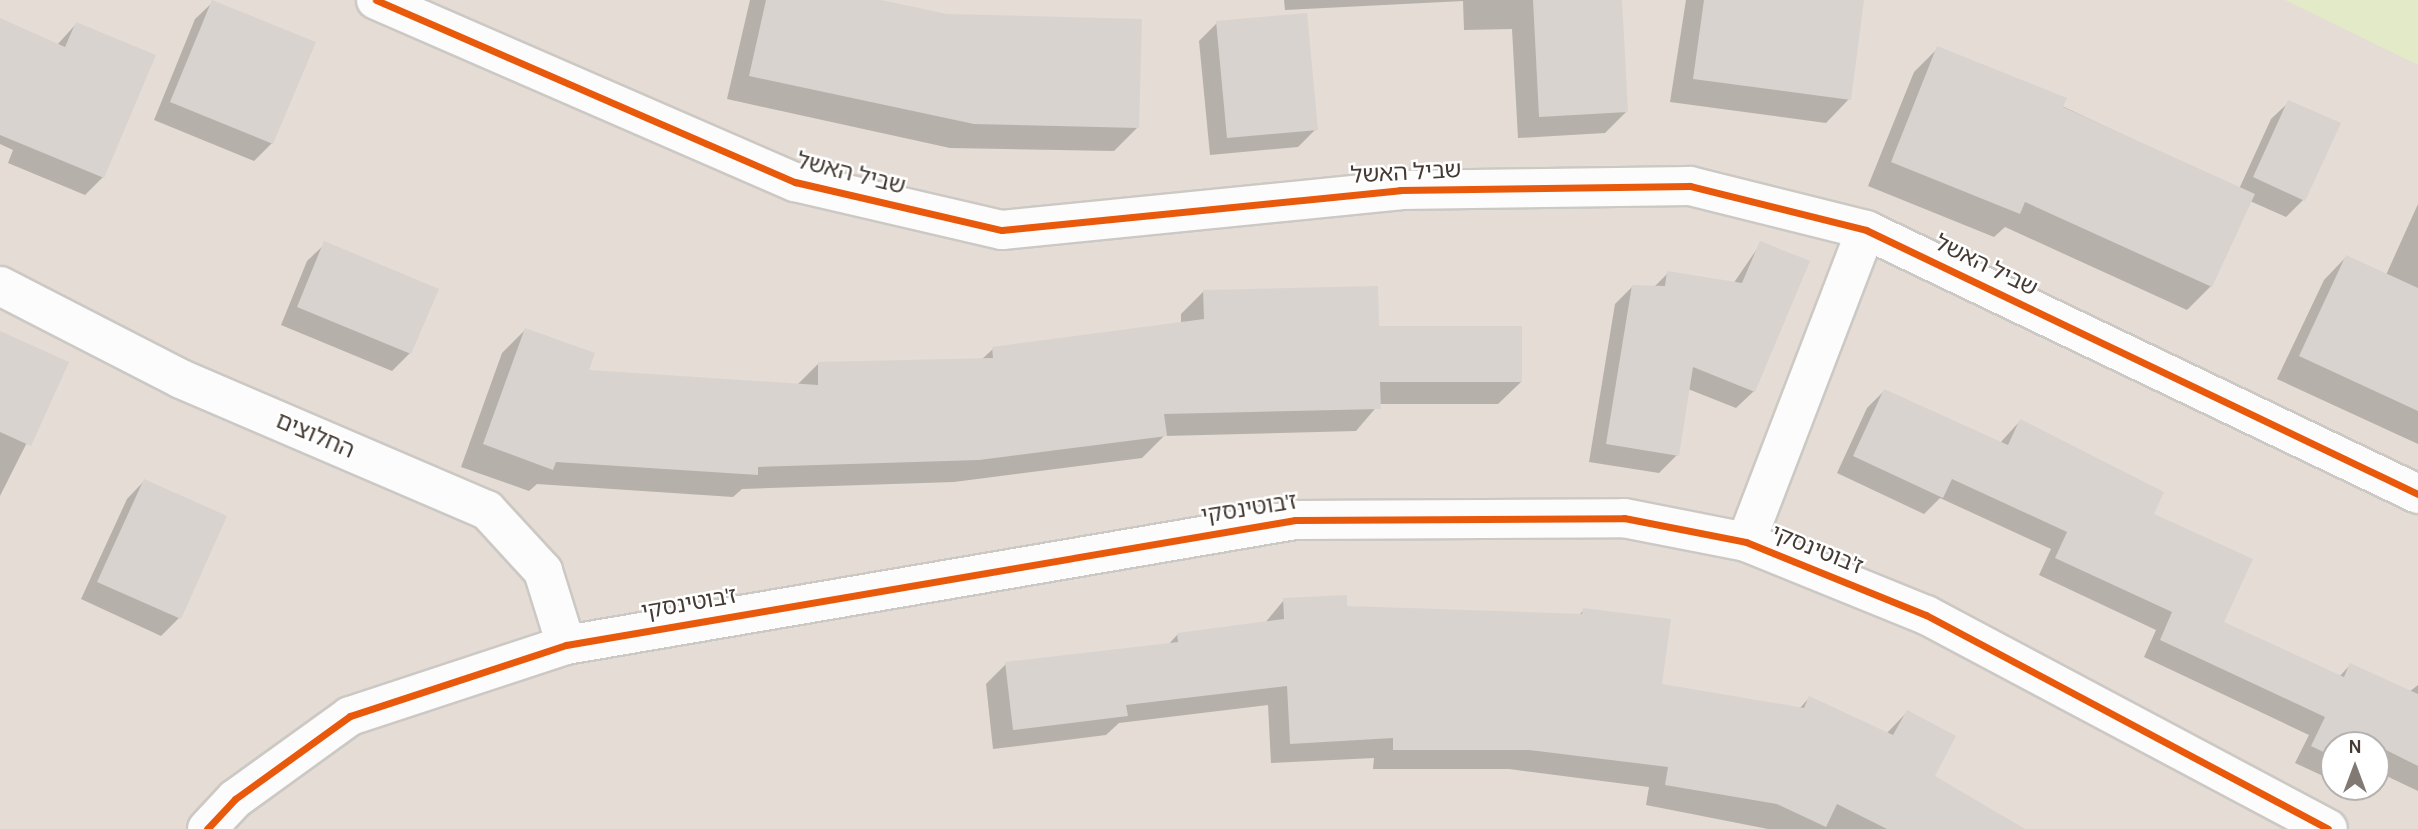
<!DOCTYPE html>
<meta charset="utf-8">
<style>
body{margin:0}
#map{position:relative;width:2418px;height:829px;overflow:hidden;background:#f0ece8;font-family:Karla,"Noto Sans Hebrew",sans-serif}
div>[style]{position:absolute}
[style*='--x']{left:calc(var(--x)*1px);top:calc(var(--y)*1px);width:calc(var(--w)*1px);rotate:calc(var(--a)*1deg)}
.residential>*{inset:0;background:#e4dcd5}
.green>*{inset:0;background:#e3eac7}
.shadow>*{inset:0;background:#0003}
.building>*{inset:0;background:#d8d3cf}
.roads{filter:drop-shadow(2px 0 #ccc8c4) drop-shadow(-2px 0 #ccc8c4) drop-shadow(0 2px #ccc8c4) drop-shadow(0 -2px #ccc8c4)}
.minor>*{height:38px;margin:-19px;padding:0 19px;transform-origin:19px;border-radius:19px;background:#fdfcfc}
.cycleway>*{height:7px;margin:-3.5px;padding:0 3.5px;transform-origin:3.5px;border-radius:3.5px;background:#e8590c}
span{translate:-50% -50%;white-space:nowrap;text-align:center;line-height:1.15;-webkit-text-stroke:5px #fff;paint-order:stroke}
.street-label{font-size:23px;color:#453b34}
.north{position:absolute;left:2320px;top:731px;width:70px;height:70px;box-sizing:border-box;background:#fff;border:2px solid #b5b1ae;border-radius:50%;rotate:0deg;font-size:19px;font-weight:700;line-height:28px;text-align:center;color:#453b34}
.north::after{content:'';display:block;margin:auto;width:24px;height:32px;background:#817973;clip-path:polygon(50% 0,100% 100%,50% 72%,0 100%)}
</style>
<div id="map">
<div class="residential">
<i style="clip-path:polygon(evenodd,0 0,2418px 0,2418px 829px,0 829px,0 0,2334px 745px,2376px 745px,2376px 787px,2334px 787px,2334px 745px)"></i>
</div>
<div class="green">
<i style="clip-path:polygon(2284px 0,2418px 0,2418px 65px,2287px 1px)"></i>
</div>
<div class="shadow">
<i style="clip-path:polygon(750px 0,873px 0,946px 15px,1138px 127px,1114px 151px,950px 148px,727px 99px)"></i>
<i style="clip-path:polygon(1284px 0,1620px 0,1626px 112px,1605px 133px,1518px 138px,1512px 29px,1464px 30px,1463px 1px,1285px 10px)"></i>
<i style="clip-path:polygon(1862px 0,1849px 99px,1826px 123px,1670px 102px,1686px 0)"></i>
<i style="clip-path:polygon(213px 2px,272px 143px,254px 161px,154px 120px,195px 19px)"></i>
<i style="clip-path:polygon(0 20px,57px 45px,76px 24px,103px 177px,85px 195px,8px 163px,13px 150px,0 144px)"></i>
<i style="clip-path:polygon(1217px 23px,1316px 129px,1298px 147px,1210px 155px,1199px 41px)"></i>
<i style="clip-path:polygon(1938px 48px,2239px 189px,2271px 119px,2289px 102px,2303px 200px,2286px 217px,2250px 201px,2211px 286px,2187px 310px,2005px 227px,1994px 237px,1868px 186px,1914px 72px)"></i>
<i style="clip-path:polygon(2418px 204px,2418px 444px,2277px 379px,2324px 280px,2346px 257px,2386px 275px)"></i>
<i style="clip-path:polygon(1761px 243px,1754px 391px,1736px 408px,1688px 389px,1677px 455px,1659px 473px,1589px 462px,1615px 304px,1633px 286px,1654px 287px,1668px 273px,1733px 284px)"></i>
<i style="clip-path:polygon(325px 244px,410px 353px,392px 371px,281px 325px,307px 261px)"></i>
<i style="clip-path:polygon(1204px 291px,1377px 328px,1521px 382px,1498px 404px,1379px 404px,1356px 431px,1164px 436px,1142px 458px,954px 482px,742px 489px,733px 497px,537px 484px,529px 491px,461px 467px,502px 353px,525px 330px,586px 371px,797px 385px,818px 364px,981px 360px,993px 349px,1181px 324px,1181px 314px)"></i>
<i style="clip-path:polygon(0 333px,67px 363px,0 496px)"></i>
<i style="clip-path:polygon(1884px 391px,2000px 443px,2020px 421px,2152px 515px,2221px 623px,2339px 677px,2350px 665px,2409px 692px,2418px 685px,2418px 791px,2376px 771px,2376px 745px,2334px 745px,2334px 781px,2295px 763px,2309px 735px,2144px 657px,2156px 630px,2039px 575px,2051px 549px,1940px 498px,1924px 514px,1837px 473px,1867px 408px)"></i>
<i style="clip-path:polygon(144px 481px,179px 618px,161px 636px,81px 599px,127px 499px)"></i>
<i style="clip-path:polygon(1284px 600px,1346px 608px,1578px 616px,1584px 610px,1661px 685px,1799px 709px,1809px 698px,1886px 734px,1907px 712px,1933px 776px,2021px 829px,1768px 829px,1646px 805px,1649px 787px,1509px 769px,1373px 769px,1374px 758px,1271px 763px,1268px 705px,1119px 723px,1106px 735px,993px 749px,986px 684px,1006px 664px,1168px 645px,1177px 635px,1264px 624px)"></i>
</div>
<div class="building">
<i style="clip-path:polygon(212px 0,316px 42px,273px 144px,170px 102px)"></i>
<i style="clip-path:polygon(766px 0,881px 0,947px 14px,1142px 19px,1139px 128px,974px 124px,749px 76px)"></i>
<i style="clip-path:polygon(1533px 0,1622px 0,1628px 112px,1539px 117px)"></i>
<i style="clip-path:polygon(1704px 0,1864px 0,1851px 100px,1693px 79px)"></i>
<i style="clip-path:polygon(1307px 13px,1318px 130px,1227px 138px,1216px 21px)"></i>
<i style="clip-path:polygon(0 18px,65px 47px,76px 22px,156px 55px,104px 178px,0 135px)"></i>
<i style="clip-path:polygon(1937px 46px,2067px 98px,2063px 107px,2255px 194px,2212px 287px,2025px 202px,2020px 214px,1891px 162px)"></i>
<i style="clip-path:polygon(2288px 100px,2341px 123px,2305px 201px,2253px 177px)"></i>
<i style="clip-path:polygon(324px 241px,439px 289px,411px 354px,297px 307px)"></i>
<i style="clip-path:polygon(1760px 241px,1810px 261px,1755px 392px,1693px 367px,1679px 456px,1606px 444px,1632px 285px,1665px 286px,1667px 271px,1742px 283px)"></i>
<i style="clip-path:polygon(2346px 255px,2418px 288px,2418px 411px,2299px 356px)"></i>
<i style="clip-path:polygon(1378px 286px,1379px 326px,1522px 326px,1522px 382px,1380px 382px,1381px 409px,1164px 414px,1167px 436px,979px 460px,758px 467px,758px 475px,556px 462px,553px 470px,483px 444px,525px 328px,595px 353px,589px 370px,818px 385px,818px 362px,993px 358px,992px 347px,1204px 319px,1203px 290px)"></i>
<i style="clip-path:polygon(0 331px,69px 362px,31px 446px,0 432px)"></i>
<i style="clip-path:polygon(1884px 389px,2008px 445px,2020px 419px,2164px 492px,2154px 514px,2253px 559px,2224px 622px,2344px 677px,2350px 663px,2418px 694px,2418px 766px,2376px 745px,2334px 745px,2334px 757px,2311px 746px,2325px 717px,2160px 640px,2172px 612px,2055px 558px,2067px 532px,1952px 479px,1943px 498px,1853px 456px)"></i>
<i style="clip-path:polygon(144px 479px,227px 516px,181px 619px,97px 582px)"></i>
<i style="clip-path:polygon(1347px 595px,1347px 606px,1582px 614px,1583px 608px,1671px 619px,1662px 684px,1804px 708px,1809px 696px,1893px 735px,1907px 710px,1956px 736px,1935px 776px,2025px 829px,1887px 829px,1837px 804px,1826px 827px,1777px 804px,1665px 785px,1668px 767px,1529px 750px,1393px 750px,1393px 738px,1290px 744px,1287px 686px,1126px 705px,1128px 716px,1013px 730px,1005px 662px,1178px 642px,1177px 633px,1284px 619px,1283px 598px)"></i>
</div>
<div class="roads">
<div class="minor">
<i style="--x:376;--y:0;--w:457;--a:23.5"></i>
<i style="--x:795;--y:182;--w:212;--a:13.1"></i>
<i style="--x:1002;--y:230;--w:400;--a:-5.7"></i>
<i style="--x:1400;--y:190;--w:290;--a:-0.8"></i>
<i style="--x:1690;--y:186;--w:181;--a:14"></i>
<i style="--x:1866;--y:230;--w:612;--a:25.56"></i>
<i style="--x:0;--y:286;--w:203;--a:27.2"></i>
<i style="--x:181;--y:379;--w:333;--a:23.2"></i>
<i style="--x:487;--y:510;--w:83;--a:47.4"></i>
<i style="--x:543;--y:571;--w:77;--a:72.7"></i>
<i style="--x:1746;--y:542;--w:334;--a:-69"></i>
<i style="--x:207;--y:829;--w:41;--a:-47"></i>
<i style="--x:235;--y:799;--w:142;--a:-35.8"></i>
<i style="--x:350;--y:716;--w:227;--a:-18.2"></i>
<i style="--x:566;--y:645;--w:740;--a:-9.73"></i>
<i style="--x:1295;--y:520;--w:329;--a:-0.3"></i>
<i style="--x:1624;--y:518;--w:124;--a:11.1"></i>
<i style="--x:1746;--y:542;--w:194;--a:22.1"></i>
<i style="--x:1926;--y:615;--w:455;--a:28"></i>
</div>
</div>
<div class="cycleway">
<i style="--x:376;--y:0;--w:457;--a:23.5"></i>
<i style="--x:795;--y:182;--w:212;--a:13.1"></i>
<i style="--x:1002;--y:230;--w:400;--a:-5.7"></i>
<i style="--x:1400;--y:190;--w:290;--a:-0.8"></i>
<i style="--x:1690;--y:186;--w:181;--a:14"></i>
<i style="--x:1866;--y:230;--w:612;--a:25.56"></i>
<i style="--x:207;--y:829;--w:41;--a:-47"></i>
<i style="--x:235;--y:799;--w:142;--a:-35.8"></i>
<i style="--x:350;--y:716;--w:227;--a:-18.2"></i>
<i style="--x:566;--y:645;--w:740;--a:-9.73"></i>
<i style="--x:1295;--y:520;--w:329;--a:-0.3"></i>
<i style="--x:1624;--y:518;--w:124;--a:11.1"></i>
<i style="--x:1746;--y:542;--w:194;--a:22.1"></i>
<i style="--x:1926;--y:615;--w:455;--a:28"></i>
</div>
<div class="street-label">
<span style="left:1406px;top:173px;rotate:-3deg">שביל האשל</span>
<span style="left:851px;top:174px;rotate:14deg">שביל האשל</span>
<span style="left:1986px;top:266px;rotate:26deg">שביל האשל</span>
<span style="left:315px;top:436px;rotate:23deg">החלוצים</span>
<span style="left:1249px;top:509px;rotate:-9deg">ז'בוטינסקי</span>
<span style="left:1817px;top:550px;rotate:22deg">ז'בוטינסקי</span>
<span style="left:689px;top:604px;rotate:-10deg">ז'בוטינסקי</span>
</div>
<div class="north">N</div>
</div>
